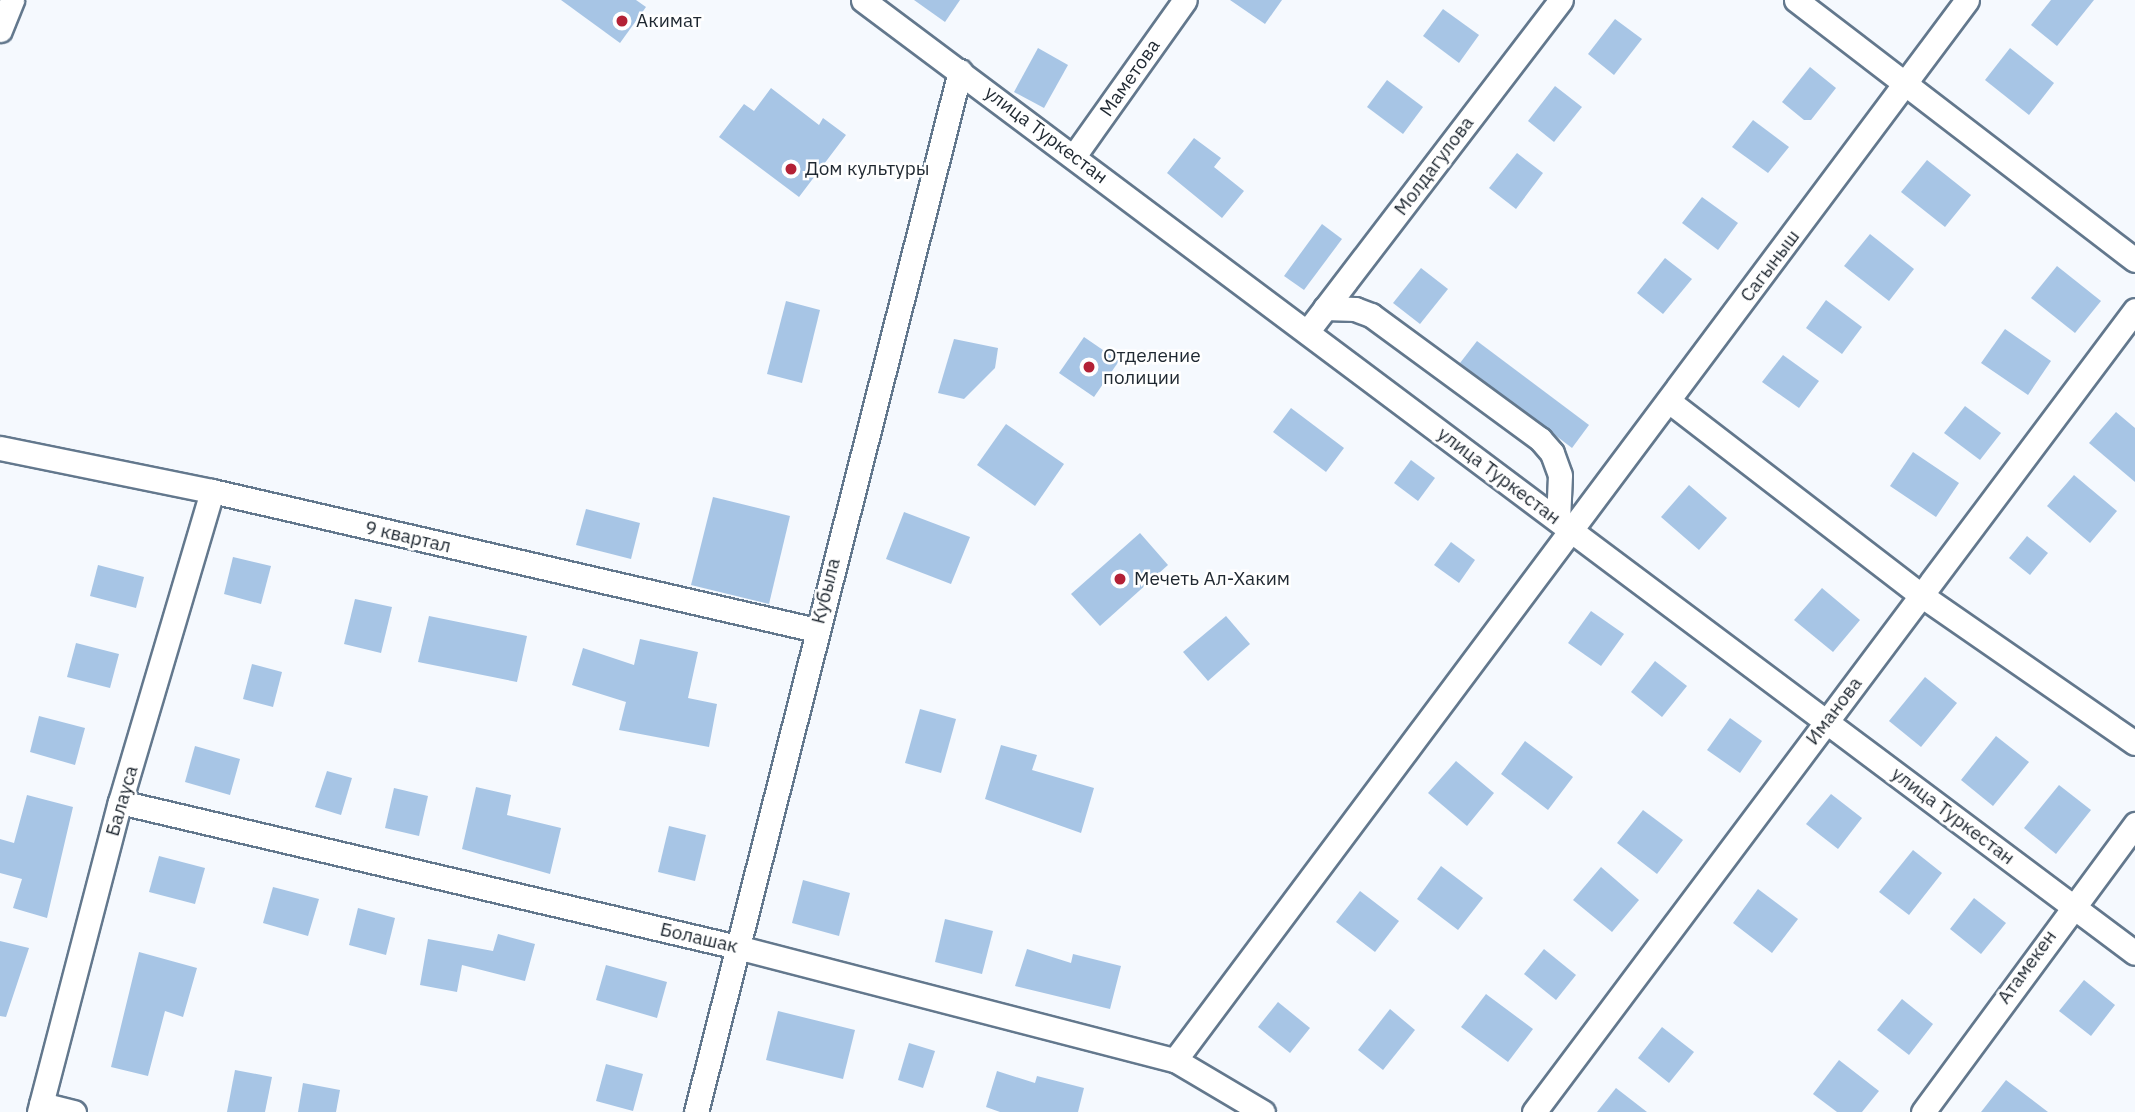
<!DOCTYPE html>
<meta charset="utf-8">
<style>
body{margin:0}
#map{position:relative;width:2135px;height:1112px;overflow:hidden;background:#f5f9fe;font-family:"IBM Plex Sans",sans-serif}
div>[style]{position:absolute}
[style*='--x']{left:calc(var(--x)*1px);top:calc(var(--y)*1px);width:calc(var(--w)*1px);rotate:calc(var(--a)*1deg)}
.building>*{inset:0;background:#a7c5e5}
.roads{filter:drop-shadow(2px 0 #63788d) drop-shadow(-2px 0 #63788d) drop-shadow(0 2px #63788d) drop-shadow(0 -2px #63788d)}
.minor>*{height:23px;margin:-11.5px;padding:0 11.5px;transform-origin:11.5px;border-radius:11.5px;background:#fff}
.dots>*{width:19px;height:19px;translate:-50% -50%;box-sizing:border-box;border:4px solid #fff;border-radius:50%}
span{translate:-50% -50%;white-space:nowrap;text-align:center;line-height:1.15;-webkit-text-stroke:5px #fff;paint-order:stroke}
.poi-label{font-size:19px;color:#1f2831}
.left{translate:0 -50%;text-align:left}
.street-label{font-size:19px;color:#1f2831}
</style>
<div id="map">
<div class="building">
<i style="clip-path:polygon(561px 0,636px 0,646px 7px,620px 43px)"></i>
<i style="clip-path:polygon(914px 0,960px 0,945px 22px)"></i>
<i style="clip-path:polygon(1230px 0,1282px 0,1265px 24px)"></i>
<i style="clip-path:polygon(2051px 0,2094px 0,2057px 46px,2031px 25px)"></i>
<i style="clip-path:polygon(1443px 9px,1479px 35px,1459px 63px,1423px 36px)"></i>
<i style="clip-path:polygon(1615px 19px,1642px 39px,1614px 75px,1588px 54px)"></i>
<i style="clip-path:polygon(1038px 48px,1068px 65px,1044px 108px,1014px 92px)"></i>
<i style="clip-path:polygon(2010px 48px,2054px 83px,2029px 115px,1985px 80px)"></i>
<i style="clip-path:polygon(1810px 67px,1836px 88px,1811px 120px,1804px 120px,1782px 102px)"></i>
<i style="clip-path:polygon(1387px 80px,1423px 107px,1403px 134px,1367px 107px)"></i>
<i style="clip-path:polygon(1555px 86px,1582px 107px,1554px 142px,1528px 121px)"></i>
<i style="clip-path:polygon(771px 88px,819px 125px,823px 118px,846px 135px,799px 197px,719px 137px,744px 104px,754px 111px)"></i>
<i style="clip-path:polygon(1753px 120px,1789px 147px,1768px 173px,1732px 147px)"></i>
<i style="clip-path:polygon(1194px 138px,1221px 158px,1214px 167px,1244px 191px,1222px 218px,1167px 173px)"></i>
<i style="clip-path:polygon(1517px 153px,1543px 173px,1516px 209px,1489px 188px)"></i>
<i style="clip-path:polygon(1927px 160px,1971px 195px,1945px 227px,1901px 192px)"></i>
<i style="clip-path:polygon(1702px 197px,1738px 223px,1718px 250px,1682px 223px)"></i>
<i style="clip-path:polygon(1322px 224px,1342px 239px,1304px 290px,1284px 276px)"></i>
<i style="clip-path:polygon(1870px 234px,1914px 269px,1889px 301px,1844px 266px)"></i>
<i style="clip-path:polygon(1665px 258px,1692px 279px,1663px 314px,1637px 293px)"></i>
<i style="clip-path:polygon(2057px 266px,2101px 301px,2075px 333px,2031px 298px)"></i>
<i style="clip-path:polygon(1421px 268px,1448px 289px,1420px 324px,1393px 303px)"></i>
<i style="clip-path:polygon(1826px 300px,1862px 327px,1842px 354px,1806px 328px)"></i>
<i style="clip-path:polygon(786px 301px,820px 310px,802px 383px,767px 374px)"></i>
<i style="clip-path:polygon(2005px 329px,2051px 361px,2028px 395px,1981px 363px)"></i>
<i style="clip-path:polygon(1084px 337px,1119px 361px,1094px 397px,1059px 373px)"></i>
<i style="clip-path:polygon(954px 339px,998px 348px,995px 368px,964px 399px,938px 393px)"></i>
<i style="clip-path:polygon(1477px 341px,1589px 425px,1572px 448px,1460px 363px)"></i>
<i style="clip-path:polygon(1783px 355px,1819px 381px,1799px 408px,1762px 382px)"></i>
<i style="clip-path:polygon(1965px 406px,2001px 433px,1980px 460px,1944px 433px)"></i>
<i style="clip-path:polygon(1291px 408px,1344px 448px,1326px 472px,1273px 432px)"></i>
<i style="clip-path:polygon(2116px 412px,2135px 428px,2135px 482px,2089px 443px)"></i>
<i style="clip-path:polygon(1006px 424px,1064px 464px,1035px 506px,977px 465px)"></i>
<i style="clip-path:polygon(1913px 452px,1959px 483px,1936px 517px,1890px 486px)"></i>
<i style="clip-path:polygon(1411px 460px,1435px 478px,1418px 501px,1394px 483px)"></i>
<i style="clip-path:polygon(2074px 475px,2117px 511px,2090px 543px,2047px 506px)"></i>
<i style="clip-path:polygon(1689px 485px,1727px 518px,1699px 550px,1661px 517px)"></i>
<i style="clip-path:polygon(713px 497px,790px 516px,769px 604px,691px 585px)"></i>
<i style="clip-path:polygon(586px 509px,640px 523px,631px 559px,576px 545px)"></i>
<i style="clip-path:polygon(904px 512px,970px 537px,951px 584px,886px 559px)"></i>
<i style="clip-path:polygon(1140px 533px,1168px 565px,1100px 626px,1071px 594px)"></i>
<i style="clip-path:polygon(2027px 536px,2048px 553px,2030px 575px,2009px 558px)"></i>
<i style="clip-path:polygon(1451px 542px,1475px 560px,1459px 583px,1434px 565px)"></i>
<i style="clip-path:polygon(233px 557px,271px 566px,261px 604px,224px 594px)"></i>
<i style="clip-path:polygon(98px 565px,144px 577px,136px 608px,90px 596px)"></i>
<i style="clip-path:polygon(1822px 588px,1860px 620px,1833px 652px,1794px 620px)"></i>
<i style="clip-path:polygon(355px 599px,392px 607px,381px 653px,344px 644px)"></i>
<i style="clip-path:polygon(1591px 611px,1624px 634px,1601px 666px,1568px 643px)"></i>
<i style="clip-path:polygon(429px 616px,527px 636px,517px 682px,418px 662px)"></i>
<i style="clip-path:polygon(1226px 616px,1250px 644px,1208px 681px,1183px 652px)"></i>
<i style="clip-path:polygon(640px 639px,698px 652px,688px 698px,717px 704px,709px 747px,619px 730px,626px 702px,572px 685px,583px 648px,634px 665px)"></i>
<i style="clip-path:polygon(76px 643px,119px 654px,110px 688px,67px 677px)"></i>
<i style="clip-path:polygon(1655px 661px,1687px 686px,1662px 717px,1631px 692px)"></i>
<i style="clip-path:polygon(252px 664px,282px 672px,273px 707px,243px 699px)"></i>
<i style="clip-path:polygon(1925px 677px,1957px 703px,1921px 747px,1889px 721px)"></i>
<i style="clip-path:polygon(920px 709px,956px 719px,941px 773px,905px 763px)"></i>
<i style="clip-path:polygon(39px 716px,85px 728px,75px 765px,30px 752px)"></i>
<i style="clip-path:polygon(1730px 718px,1762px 741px,1740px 773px,1707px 750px)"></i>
<i style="clip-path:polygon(1996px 736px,2029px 762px,1993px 806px,1961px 780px)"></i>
<i style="clip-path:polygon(1525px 741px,1573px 777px,1548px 810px,1501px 774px)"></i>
<i style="clip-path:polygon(1001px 745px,1037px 755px,1032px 770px,1094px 788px,1081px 833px,985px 799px)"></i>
<i style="clip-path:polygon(195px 746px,240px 759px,230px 795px,185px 782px)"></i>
<i style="clip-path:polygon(1456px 761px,1494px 793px,1467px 826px,1428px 793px)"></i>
<i style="clip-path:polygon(327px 771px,352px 778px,341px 815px,315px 807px)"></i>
<i style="clip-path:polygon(2059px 785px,2091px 810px,2056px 854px,2024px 828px)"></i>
<i style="clip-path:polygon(476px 787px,511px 795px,507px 815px,561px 828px,550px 874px,462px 849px)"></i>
<i style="clip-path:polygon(394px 788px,428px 796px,419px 836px,385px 828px)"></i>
<i style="clip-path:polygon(1831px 794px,1862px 818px,1838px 849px,1806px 824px)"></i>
<i style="clip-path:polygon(27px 795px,73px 807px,47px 918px,13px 908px,22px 879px,0 873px,0 839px,14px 843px)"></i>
<i style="clip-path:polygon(1643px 810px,1683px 840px,1657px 874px,1617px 843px)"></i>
<i style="clip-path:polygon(669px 826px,706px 835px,695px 881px,658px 872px)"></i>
<i style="clip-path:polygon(1913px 850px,1942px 873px,1909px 915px,1879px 892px)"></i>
<i style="clip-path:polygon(159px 856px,205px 868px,195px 904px,149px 892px)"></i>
<i style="clip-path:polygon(1441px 866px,1483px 898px,1458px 930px,1417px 899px)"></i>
<i style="clip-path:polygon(1601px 867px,1639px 900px,1612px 932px,1573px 900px)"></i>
<i style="clip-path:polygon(803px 880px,850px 893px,839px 936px,792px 923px)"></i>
<i style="clip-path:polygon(273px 887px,319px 899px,308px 936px,263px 923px)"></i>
<i style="clip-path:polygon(1758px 889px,1798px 919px,1772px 953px,1733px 923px)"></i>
<i style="clip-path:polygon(1360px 891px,1399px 921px,1375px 952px,1336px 922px)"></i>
<i style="clip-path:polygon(1974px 898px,2006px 923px,1981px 954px,1950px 929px)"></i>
<i style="clip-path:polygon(358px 908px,395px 918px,386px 955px,349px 945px)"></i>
<i style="clip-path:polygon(945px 919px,993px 931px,982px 974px,935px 962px)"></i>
<i style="clip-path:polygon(498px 934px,535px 944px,525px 981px,462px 965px,457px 992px,420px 985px,428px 939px,493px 951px)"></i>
<i style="clip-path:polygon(0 941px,29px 948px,6px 1017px,0 1016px)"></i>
<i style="clip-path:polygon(1027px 949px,1071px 963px,1073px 954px,1121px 966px,1110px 1009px,1015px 986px)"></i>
<i style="clip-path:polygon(1544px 949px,1576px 975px,1556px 1000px,1524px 974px)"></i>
<i style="clip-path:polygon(139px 952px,197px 968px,183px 1017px,165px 1011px,148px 1076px,111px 1067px)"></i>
<i style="clip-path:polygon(606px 965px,667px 982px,657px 1018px,596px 1000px)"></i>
<i style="clip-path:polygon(2084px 980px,2115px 1005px,2091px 1036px,2059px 1011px)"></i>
<i style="clip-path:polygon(1486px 994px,1533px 1029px,1508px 1062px,1461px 1027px)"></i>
<i style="clip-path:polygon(1902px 999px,1933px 1024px,1909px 1055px,1877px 1030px)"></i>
<i style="clip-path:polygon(1278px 1002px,1310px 1028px,1290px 1053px,1258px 1027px)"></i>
<i style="clip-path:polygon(1390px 1009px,1415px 1030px,1383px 1070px,1358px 1050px)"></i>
<i style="clip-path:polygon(778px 1011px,855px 1030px,843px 1079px,766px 1060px)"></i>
<i style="clip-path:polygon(1662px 1027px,1694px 1052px,1669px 1083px,1638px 1058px)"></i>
<i style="clip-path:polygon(909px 1043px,935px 1051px,923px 1088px,898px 1080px)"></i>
<i style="clip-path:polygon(1839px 1060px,1879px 1091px,1862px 1112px,1837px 1112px,1813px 1094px)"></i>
<i style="clip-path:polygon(606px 1064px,643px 1074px,633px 1111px,596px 1101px)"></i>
<i style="clip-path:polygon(235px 1070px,272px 1077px,265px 1112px,227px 1112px)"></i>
<i style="clip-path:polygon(997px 1071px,1035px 1083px,1037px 1076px,1084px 1088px,1078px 1112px,1000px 1112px,986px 1107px)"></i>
<i style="clip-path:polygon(2006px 1080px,2048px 1112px,1981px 1112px)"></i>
<i style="clip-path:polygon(303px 1083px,340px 1090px,336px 1112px,298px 1112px)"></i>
<i style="clip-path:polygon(1616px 1088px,1647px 1112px,1597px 1112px)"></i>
</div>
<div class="roads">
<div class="minor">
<i style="--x:863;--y:0;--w:1589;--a:36.84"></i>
<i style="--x:1796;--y:0;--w:427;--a:37.5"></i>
<i style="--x:0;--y:30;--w:32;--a:-68"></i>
<i style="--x:1074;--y:156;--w:191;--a:-54.6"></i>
<i style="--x:1325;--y:308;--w:30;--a:2"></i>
<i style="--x:1355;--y:309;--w:17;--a:21"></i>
<i style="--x:1371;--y:315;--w:210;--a:36.3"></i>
<i style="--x:1540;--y:439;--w:18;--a:49"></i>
<i style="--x:1552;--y:453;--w:23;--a:70"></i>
<i style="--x:1560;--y:475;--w:45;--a:92.5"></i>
<i style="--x:1307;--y:332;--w:418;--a:-52.6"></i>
<i style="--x:1670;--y:402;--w:317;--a:37.6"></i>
<i style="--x:1921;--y:595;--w:260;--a:34.7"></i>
<i style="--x:0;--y:448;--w:216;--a:11.5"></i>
<i style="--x:212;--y:491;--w:620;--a:12.96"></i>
<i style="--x:120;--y:802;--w:634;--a:13.22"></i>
<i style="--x:737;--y:947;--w:452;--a:14.5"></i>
<i style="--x:1175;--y:1060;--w:102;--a:30.6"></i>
<i style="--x:1175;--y:1060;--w:1323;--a:-53.23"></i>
<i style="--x:41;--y:1104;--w:34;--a:14"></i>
<i style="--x:39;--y:1112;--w:320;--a:-75.4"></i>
<i style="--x:120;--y:802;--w:324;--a:-73.5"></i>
<i style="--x:696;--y:1112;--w:1074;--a:-75.77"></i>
<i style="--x:1534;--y:1112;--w:1002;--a:-53.15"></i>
<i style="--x:1923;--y:1112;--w:358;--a:-53.6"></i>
</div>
</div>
<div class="dots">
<i style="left:622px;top:21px;background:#b32136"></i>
<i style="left:791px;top:169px;background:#b32136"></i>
<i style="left:1089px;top:367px;background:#b32136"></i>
<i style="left:1120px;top:579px;background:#b32136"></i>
</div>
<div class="poi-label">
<span class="left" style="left:636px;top:21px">Акимат</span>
<span class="left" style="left:805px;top:169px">Дом культуры</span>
<span class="left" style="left:1103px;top:367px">Отделение<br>полиции</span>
<span class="left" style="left:1134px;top:579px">Мечеть Ал-Хаким</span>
</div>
<div class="street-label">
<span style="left:1130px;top:78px;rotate:-55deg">Маметова</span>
<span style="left:1046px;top:135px;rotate:37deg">улица Туркестан</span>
<span style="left:1434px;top:166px;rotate:-53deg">Молдагулова</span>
<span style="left:1770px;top:266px;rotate:-53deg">Сагыныш</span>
<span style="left:1499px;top:476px;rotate:37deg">улица Туркестан</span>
<span style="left:408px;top:537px;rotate:13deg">9 квартал</span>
<span style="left:826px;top:591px;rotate:-76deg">Кубыла</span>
<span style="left:1834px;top:711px;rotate:-53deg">Иманова</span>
<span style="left:122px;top:801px;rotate:-74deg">Балауса</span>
<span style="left:1953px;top:816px;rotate:37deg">улица Туркестан</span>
<span style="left:699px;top:938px;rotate:13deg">Болашак</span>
<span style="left:2027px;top:967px;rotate:-54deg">Атамекен</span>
</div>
</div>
